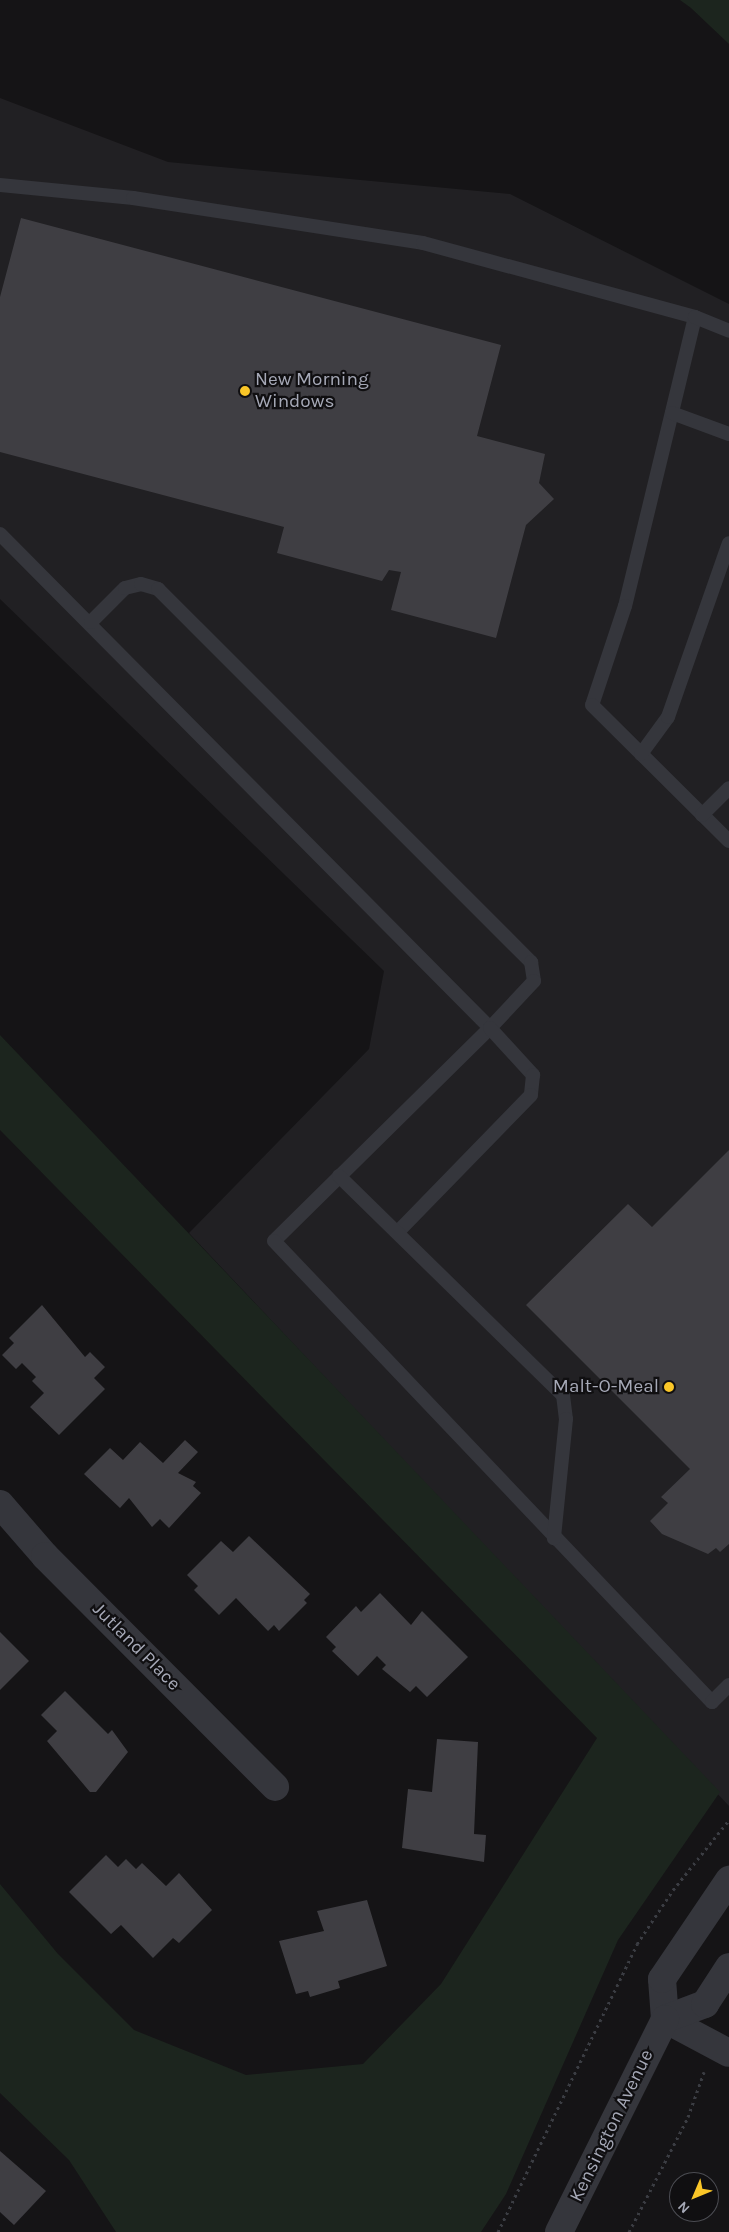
<!DOCTYPE html>
<style>
body{margin:0}
#map{position:relative;width:729px;height:2232px;overflow:hidden;background:#151416;font-family:Karla,sans-serif}
div>[style]{position:absolute}
[style*='--x']{left:calc(var(--x)*1px);top:calc(var(--y)*1px);width:calc(var(--w)*1px);rotate:calc(var(--a)*1deg)}
.built>*{inset:0;background:#212023}
.green>*{inset:0;background:#1c251e}
.building>*{inset:0;background:#3f3e43}
.path>*{height:3px;margin-top:-1.5px;transform-origin:0;background:repeating-linear-gradient(90deg,#3b3d43 0 2.5px,transparent 0 6.5px)}
.service>*{height:14px;margin:-7px;padding:0 7px;transform-origin:7px;border-radius:7px;background:#35363c}
.minor>*{height:28px;margin:-14px;padding:0 14px;transform-origin:14px;border-radius:14px;background:#35363c}
.tertiary>*{height:28px;margin:-14px;padding:0 14px;transform-origin:14px;border-radius:14px;background:#35363c}
.dots>*{width:14px;height:14px;translate:-50% -50%;box-sizing:border-box;border:2px solid #100f11;border-radius:50%}
span{translate:-50% -50%;white-space:nowrap;text-align:center;line-height:1.15;-webkit-text-stroke:4.5px #100f11;paint-order:stroke}
.poi-label{font-size:19px;color:#a6a9b7}
.left{translate:0 -50%;text-align:left}
.right{translate:-100% -50%;text-align:right}
.street-label{font-size:19px;color:#a6a9b7}
.north{position:absolute;left:669px;top:2172px;width:50px;height:50px;box-sizing:border-box;background:#100f11;border:1px solid #4c4d53;border-radius:50%;rotate:225deg;font-size:14px;font-weight:700;line-height:20px;text-align:center;color:#a6a9b7}
.north::after{content:'';display:block;margin:auto;width:18px;height:22px;background:#fac628;clip-path:polygon(50% 0,100% 100%,50% 72%,0 100%)}
</style>
<div id="map">
<div class="built">
<i style="clip-path:polygon(0 98px,168px 162px,510px 194px,729px 304px,729px 1806px,189px 1233px,369px 1049px,384px 971px,0 599px)"></i>
</div>
<div class="green">
<i style="clip-path:polygon(680px 0,729px 0,729px 44px,691px 8px)"></i>
<i style="clip-path:polygon(0 1035px,720px 1792px,618px 1940px,506px 2194px,481px 2232px,116px 2232px,69px 2160px,0 2093px,0 1884px,58px 1954px,134px 2030px,246px 2075px,363px 2064px,441px 1984px,597px 1738px,0 1130px)"></i>
</div>
<div class="building">
<i style="clip-path:polygon(21px 218px,501px 345px,477px 436px,545px 454px,539px 483px,554px 499px,526px 525px,496px 638px,391px 610px,401px 572px,389px 570px,382px 581px,277px 553px,284px 527px,0 452px,0 297px)"></i>
<i style="clip-path:polygon(729px 1150px,729px 1544px,720px 1552px,716px 1548px,708px 1554px,662px 1534px,650px 1521px,668px 1503px,661px 1497px,690px 1469px,526px 1305px,628px 1204px,652px 1227px)"></i>
<i style="clip-path:polygon(42px 1305px,85px 1357px,90px 1352px,105px 1367px,94px 1378px,105px 1389px,59px 1435px,30px 1407px,44px 1393px,32px 1381px,36px 1377px,22px 1363px,16px 1369px,2px 1355px,14px 1343px,9px 1338px)"></i>
<i style="clip-path:polygon(185px 1440px,198px 1452px,178px 1473px,196px 1482px,193px 1486px,201px 1493px,169px 1528px,160px 1519px,152px 1527px,129px 1498px,120px 1508px,84px 1474px,110px 1448px,123px 1460px,140px 1442px,163px 1463px)"></i>
<i style="clip-path:polygon(249px 1536px,310px 1594px,304px 1600px,307px 1603px,279px 1631px,274px 1625px,268px 1631px,236px 1598px,219px 1615px,194px 1590px,198px 1586px,187px 1575px,221px 1541px,233px 1552px)"></i>
<i style="clip-path:polygon(380px 1593px,411px 1625px,422px 1611px,468px 1657px,427px 1697px,416px 1686px,410px 1692px,382px 1669px,386px 1665px,377px 1656px,358px 1676px,332px 1651px,336px 1647px,326px 1637px,356px 1606px,361px 1612px)"></i>
<i style="clip-path:polygon(0 1632px,29px 1661px,0 1690px)"></i>
<i style="clip-path:polygon(65px 1691px,108px 1734px,112px 1730px,128px 1752px,96px 1792px,90px 1792px,47px 1741px,57px 1731px,41px 1715px)"></i>
<i style="clip-path:polygon(437px 1739px,478px 1742px,474px 1834px,486px 1835px,484px 1862px,402px 1848px,408px 1789px,432px 1792px)"></i>
<i style="clip-path:polygon(106px 1855px,118px 1867px,126px 1859px,136px 1869px,142px 1863px,166px 1886px,179px 1873px,212px 1910px,179px 1943px,173px 1938px,153px 1958px,121px 1925px,111px 1934px,69px 1892px)"></i>
<i style="clip-path:polygon(367px 1900px,387px 1966px,338px 1981px,340px 1988px,310px 1997px,308px 1991px,296px 1994px,279px 1941px,324px 1931px,317px 1911px)"></i>
<i style="clip-path:polygon(0 2151px,46px 2191px,14px 2225px,0 2212px)"></i>
</div>
<div class="path">
<i style="--x:498;--y:2232;--w:320;--a:-64.2"></i>
<i style="--x:637;--y:1944;--w:65;--a:-56.3"></i>
<i style="--x:673;--y:1890;--w:90;--a:-51.3"></i>
<i style="--x:629;--y:2232;--w:129;--a:-62.8"></i>
<i style="--x:688;--y:2117;--w:48;--a:-70.4"></i>
</div>
<div class="service">
<i style="--x:0;--y:185;--w:134;--a:5.6"></i>
<i style="--x:133;--y:198;--w:293;--a:8.8"></i>
<i style="--x:423;--y:243;--w:282;--a:15.2"></i>
<i style="--x:695;--y:317;--w:297;--a:103.6"></i>
<i style="--x:625;--y:606;--w:104;--a:108.4"></i>
<i style="--x:592;--y:705;--w:193;--a:44.8"></i>
<i style="--x:695;--y:317;--w:37;--a:22"></i>
<i style="--x:672;--y:413;--w:61;--a:20.2"></i>
<i style="--x:0;--y:534;--w:696;--a:45.23"></i>
<i style="--x:490;--y:1028;--w:303;--a:135.4"></i>
<i style="--x:274;--y:1241;--w:636;--a:46.47"></i>
<i style="--x:712;--y:1702;--w:24;--a:-45"></i>
<i style="--x:91;--y:622;--w:48;--a:-45"></i>
<i style="--x:125;--y:588;--w:16;--a:-14"></i>
<i style="--x:141;--y:584;--w:18;--a:16"></i>
<i style="--x:158;--y:589;--w:528;--a:45"></i>
<i style="--x:531;--y:962;--w:19;--a:81"></i>
<i style="--x:534;--y:981;--w:64;--a:133.1"></i>
<i style="--x:490;--y:1028;--w:64;--a:47.5"></i>
<i style="--x:533;--y:1075;--w:20;--a:96"></i>
<i style="--x:531;--y:1095;--w:191;--a:134.2"></i>
<i style="--x:641;--y:754;--w:46;--a:-53.9"></i>
<i style="--x:668;--y:717;--w:184;--a:-70.7"></i>
<i style="--x:702;--y:815;--w:38;--a:-45"></i>
<i style="--x:339;--y:1176;--w:313;--a:44.4"></i>
<i style="--x:563;--y:1395;--w:24;--a:83"></i>
<i style="--x:566;--y:1419;--w:120;--a:95.8"></i>
</div>
<div class="minor">
<i style="--x:0;--y:1504;--w:69;--a:49.1"></i>
<i style="--x:45;--y:1556;--w:326;--a:45.1"></i>
<i style="--x:665;--y:2019;--w:72;--a:28"></i>
</div>
<div class="tertiary">
<i style="--x:665;--y:2019;--w:40;--a:-94.3"></i>
<i style="--x:662;--y:1979;--w:120;--a:-55.9"></i>
<i style="--x:665;--y:2019;--w:43;--a:-20.6"></i>
<i style="--x:705;--y:2004;--w:44;--a:-57"></i>
<i style="--x:559;--y:2232;--w:238;--a:-63.5"></i>
</div>
<div class="dots">
<i style="left:245px;top:391px;background:#fac628"></i>
<i style="left:669px;top:1387px;background:#fac628"></i>
</div>
<div class="poi-label">
<span class="left" style="left:255px;top:391px">New Morning<br>Windows</span>
<span class="right" style="left:659px;top:1387px">Malt-O-Meal</span>
</div>
<div class="street-label">
<span style="left:136px;top:1647px;rotate:45deg">Jutland Place</span>
<span style="left:612px;top:2126px;rotate:-64deg">Kensington Avenue</span>
</div>
<div class="north">N</div>
</div>
